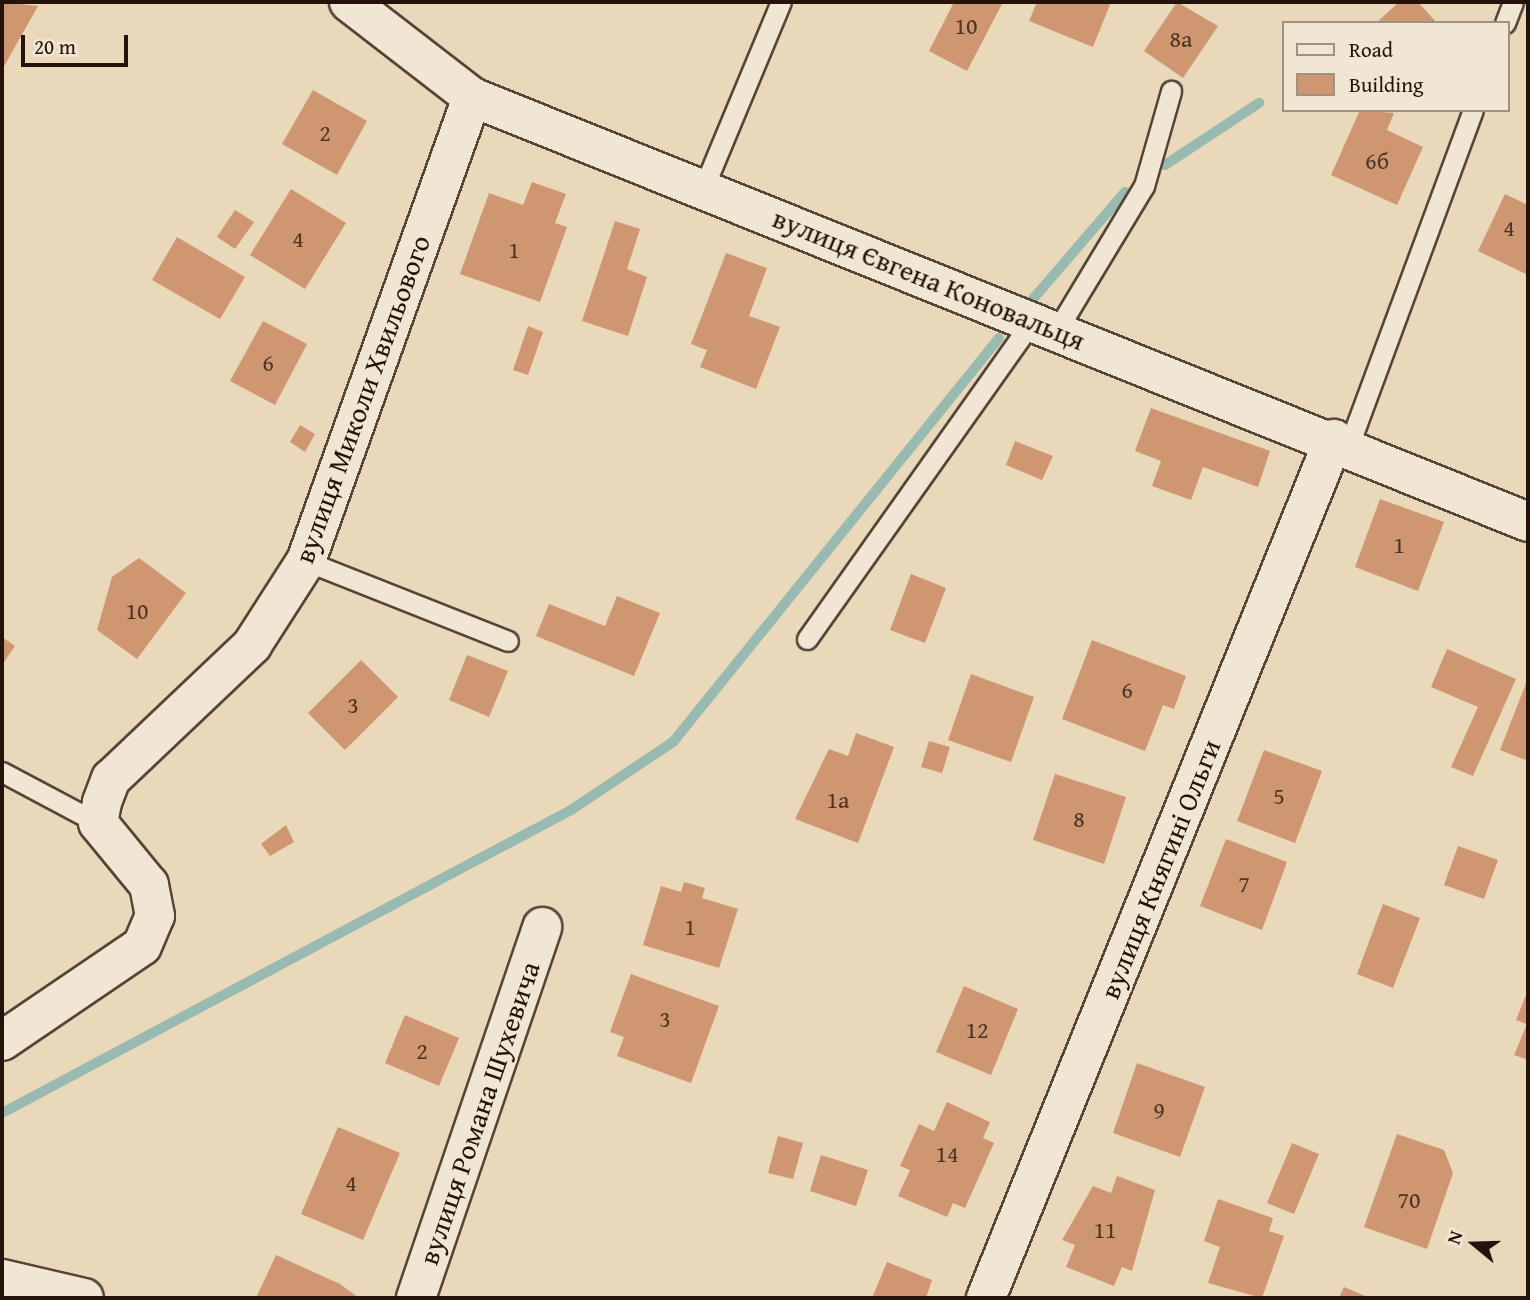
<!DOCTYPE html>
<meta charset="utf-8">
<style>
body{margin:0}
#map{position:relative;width:1530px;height:1300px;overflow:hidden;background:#ead8bb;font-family:"Gentium Book Plus",serif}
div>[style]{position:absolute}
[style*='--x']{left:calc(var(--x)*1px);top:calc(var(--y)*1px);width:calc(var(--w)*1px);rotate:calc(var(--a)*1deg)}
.stream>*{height:10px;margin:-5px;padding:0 5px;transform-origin:5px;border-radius:5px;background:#98bab0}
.building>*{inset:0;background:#cf9771}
.roads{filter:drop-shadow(2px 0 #564437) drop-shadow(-2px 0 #564437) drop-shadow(0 2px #564437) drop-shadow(0 -2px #564437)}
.service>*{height:19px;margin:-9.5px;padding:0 9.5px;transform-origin:9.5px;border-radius:9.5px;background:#f1e6d3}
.minor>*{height:38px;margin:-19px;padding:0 19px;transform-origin:19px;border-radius:19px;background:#f1e6d3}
span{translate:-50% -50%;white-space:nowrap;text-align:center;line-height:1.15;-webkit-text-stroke:5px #f1e6d3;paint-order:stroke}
.number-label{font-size:24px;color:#503424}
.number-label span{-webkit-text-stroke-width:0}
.street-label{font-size:28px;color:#25130b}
.frame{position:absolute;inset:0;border:4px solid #25130b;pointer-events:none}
.legend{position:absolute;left:1282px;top:21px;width:228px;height:91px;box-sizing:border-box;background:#f1e6d3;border:2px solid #9f9283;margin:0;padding:9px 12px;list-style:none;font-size:21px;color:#25130b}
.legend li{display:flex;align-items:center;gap:14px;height:35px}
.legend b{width:35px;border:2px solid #9f9283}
.north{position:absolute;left:1439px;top:1209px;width:70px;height:70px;-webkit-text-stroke:5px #f1e6d3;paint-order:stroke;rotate:289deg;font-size:19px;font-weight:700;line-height:28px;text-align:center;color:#25130b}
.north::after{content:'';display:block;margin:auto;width:24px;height:32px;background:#25130b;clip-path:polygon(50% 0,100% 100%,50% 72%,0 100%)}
.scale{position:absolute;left:21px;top:35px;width:107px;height:32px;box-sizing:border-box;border:4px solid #25130b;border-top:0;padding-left:9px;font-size:21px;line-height:24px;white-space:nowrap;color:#25130b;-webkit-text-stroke:5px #f1e6d3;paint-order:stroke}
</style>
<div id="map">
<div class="stream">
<i style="--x:1165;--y:165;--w:113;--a:-33.4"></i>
<i style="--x:1033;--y:299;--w:141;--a:-49.3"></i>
<i style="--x:2;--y:1113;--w:645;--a:-28.04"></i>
<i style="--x:571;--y:810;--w:123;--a:-33.7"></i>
<i style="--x:673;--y:742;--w:519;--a:-51.1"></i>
</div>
<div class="building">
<i style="clip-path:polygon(2px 2px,38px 6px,2px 70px)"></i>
<i style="clip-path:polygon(954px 2px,1003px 2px,967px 71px,929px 51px)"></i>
<i style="clip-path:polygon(1037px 2px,1111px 2px,1093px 47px,1029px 21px)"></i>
<i style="clip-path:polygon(1177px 2px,1218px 26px,1183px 78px,1144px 51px)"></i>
<i style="clip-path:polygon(1399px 2px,1418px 2px,1437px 23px,1376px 23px)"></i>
<i style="clip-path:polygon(313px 90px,367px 121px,337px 175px,282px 144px)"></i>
<i style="clip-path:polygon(1360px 110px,1394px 113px,1387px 130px,1423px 147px,1397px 205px,1331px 175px)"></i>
<i style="clip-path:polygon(532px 182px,566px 194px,555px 223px,567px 227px,540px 302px,460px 274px,489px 193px,523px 205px)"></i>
<i style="clip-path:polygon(291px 189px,346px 223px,305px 289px,250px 255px)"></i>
<i style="clip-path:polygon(1505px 194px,1528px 205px,1528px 275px,1478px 251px)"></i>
<i style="clip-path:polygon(235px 210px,254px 222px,235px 249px,217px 237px)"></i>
<i style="clip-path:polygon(615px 221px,640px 229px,627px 269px,647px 277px,628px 336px,582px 321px)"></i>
<i style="clip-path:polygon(177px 237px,245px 277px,220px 319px,152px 280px)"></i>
<i style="clip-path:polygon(726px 253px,767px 268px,749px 316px,780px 327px,756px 389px,700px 367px,707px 350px,691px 344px)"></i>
<i style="clip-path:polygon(263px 321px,307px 344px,275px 405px,230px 381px)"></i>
<i style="clip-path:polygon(528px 326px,543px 332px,528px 375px,513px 370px)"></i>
<i style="clip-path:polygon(1151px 408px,1270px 451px,1258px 487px,1203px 467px,1191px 500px,1152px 486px,1161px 461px,1135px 451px)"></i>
<i style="clip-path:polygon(300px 425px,315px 434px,305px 452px,290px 442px)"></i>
<i style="clip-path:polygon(1015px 441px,1053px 456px,1042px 480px,1006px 465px)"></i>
<i style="clip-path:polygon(1380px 499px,1444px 522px,1418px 591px,1355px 567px)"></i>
<i style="clip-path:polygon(139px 558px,186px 593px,137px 659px,97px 630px,112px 577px)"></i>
<i style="clip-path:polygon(911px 574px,946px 588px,925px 643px,890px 630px)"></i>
<i style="clip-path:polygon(617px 596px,660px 613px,634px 676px,536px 636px,549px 604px,605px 626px)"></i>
<i style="clip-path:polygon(2px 637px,15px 646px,2px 665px)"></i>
<i style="clip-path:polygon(1092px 640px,1186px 676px,1174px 709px,1163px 705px,1145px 751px,1062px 719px)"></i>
<i style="clip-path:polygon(1447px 649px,1516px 679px,1473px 776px,1451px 767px,1478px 707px,1431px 687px)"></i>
<i style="clip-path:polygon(467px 655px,508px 671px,489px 717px,449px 700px)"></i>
<i style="clip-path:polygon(361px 660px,398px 697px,345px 750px,308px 713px)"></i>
<i style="clip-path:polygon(971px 674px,1034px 697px,1011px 762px,948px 740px)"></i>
<i style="clip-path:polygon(1528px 678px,1528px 761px,1500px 750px)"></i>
<i style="clip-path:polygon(856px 733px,894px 747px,858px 843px,795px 819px,829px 749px,848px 756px)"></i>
<i style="clip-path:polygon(929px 741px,950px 747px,942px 773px,921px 767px)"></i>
<i style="clip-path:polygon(1264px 750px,1322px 771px,1295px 843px,1237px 821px)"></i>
<i style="clip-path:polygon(1055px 774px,1126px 797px,1104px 864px,1033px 840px)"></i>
<i style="clip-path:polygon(286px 825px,294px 842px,270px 856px,261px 844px)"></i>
<i style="clip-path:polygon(1226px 839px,1287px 862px,1262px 930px,1200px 906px)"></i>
<i style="clip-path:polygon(1458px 846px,1498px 860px,1484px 899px,1444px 885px)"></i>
<i style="clip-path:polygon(684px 882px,705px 888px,702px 898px,738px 909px,719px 968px,643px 945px,661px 886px,681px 892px)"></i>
<i style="clip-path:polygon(1383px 904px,1420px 918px,1393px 988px,1357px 974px)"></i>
<i style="clip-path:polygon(631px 974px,719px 1006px,691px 1083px,617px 1056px,624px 1037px,610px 1032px)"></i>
<i style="clip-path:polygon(964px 986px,1018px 1009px,991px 1075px,936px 1052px)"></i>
<i style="clip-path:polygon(1528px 990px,1528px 1060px,1514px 1055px,1527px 1024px,1516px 1020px)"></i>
<i style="clip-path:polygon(405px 1015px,459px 1038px,439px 1086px,385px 1063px)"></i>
<i style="clip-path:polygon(1137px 1063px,1205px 1087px,1180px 1157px,1113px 1133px)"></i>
<i style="clip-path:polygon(947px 1102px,990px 1122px,983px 1138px,994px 1143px,965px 1208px,953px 1203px,947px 1217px,898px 1196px,910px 1170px,900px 1166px,919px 1124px,934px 1131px)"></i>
<i style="clip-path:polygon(338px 1127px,400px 1153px,363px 1240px,301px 1214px)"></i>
<i style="clip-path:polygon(1397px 1134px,1444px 1150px,1453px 1173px,1427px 1249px,1364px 1227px)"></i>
<i style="clip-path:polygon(778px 1136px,803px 1143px,793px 1179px,768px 1173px)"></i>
<i style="clip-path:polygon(1292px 1143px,1319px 1154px,1294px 1214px,1267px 1203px)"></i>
<i style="clip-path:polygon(821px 1155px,868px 1170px,856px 1206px,810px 1191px)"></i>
<i style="clip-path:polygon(1117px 1176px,1155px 1190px,1132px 1271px,1122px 1267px,1114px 1286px,1066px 1267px,1075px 1245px,1062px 1240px,1093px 1186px,1111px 1193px)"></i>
<i style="clip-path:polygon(1218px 1199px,1273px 1218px,1269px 1231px,1284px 1236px,1262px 1298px,1208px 1283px,1220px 1247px,1204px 1241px)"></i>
<i style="clip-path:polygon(276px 1255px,340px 1284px,359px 1298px,256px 1298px)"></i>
<i style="clip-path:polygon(887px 1262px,932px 1280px,926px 1298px,872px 1298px)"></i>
<i style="clip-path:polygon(1344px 1287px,1370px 1298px,1339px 1298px)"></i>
</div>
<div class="roads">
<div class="service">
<i style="--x:1505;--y:23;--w:22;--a:-69"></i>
<i style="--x:703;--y:189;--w:203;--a:-67.4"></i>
<i style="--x:1057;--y:330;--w:168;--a:-58.9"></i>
<i style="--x:1144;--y:186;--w:99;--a:-74.1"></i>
<i style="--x:1349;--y:445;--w:357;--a:-69.7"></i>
<i style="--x:306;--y:561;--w:217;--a:21.6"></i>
<i style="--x:807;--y:639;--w:391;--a:-54.7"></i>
<i style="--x:2;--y:772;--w:109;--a:28"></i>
</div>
<div class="minor">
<i style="--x:349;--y:2;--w:155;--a:37.7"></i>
<i style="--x:472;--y:97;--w:1138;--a:21.92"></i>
<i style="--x:2;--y:1041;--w:169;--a:-34.2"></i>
<i style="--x:142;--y:946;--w:33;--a:-67"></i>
<i style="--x:155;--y:916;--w:32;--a:-101"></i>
<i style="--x:149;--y:885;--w:80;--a:-129.4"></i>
<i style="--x:98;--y:823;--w:21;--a:-79"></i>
<i style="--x:102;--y:802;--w:25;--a:-69"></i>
<i style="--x:111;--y:779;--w:195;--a:-43.5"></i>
<i style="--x:252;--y:645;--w:100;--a:-57.3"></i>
<i style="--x:306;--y:561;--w:493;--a:-70.3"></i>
<i style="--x:2;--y:1279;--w:84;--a:13"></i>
<i style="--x:416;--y:1298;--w:392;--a:-71.2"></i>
<i style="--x:986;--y:1298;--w:927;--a:-67.95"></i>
</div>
</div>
<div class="number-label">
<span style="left:966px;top:26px">10</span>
<span style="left:1181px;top:39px">8а</span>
<span style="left:325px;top:133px">2</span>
<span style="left:1377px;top:161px">6б</span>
<span style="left:1509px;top:228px">4</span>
<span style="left:298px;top:239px">4</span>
<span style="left:514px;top:250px">1</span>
<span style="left:268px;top:363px">6</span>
<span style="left:1399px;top:545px">1</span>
<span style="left:137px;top:611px">10</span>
<span style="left:1127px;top:690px">6</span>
<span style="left:353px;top:705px">3</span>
<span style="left:1279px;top:796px">5</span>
<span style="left:838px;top:800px">1а</span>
<span style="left:1079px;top:819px">8</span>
<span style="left:1244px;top:884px">7</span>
<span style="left:690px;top:927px">1</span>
<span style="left:665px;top:1019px">3</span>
<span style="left:977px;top:1030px">12</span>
<span style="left:422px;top:1051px">2</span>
<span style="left:1159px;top:1110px">9</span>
<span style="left:947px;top:1154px">14</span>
<span style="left:351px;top:1183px">4</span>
<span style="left:1409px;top:1200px">70</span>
<span style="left:1105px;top:1230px">11</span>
</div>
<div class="street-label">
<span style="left:929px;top:279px;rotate:22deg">вулиця Євгена Коновальця</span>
<span style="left:362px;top:399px;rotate:-70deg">вулиця Миколи Хвильового</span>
<span style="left:1160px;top:869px;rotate:-68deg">вулиця Княгині Ольги</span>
<span style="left:479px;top:1113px;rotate:-71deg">вулиця Романа Шухевича</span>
</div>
<div class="frame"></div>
<ul class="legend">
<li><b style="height:9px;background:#f1e6d3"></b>Road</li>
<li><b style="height:19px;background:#cf9771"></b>Building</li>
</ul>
<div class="north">N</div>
<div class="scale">20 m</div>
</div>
